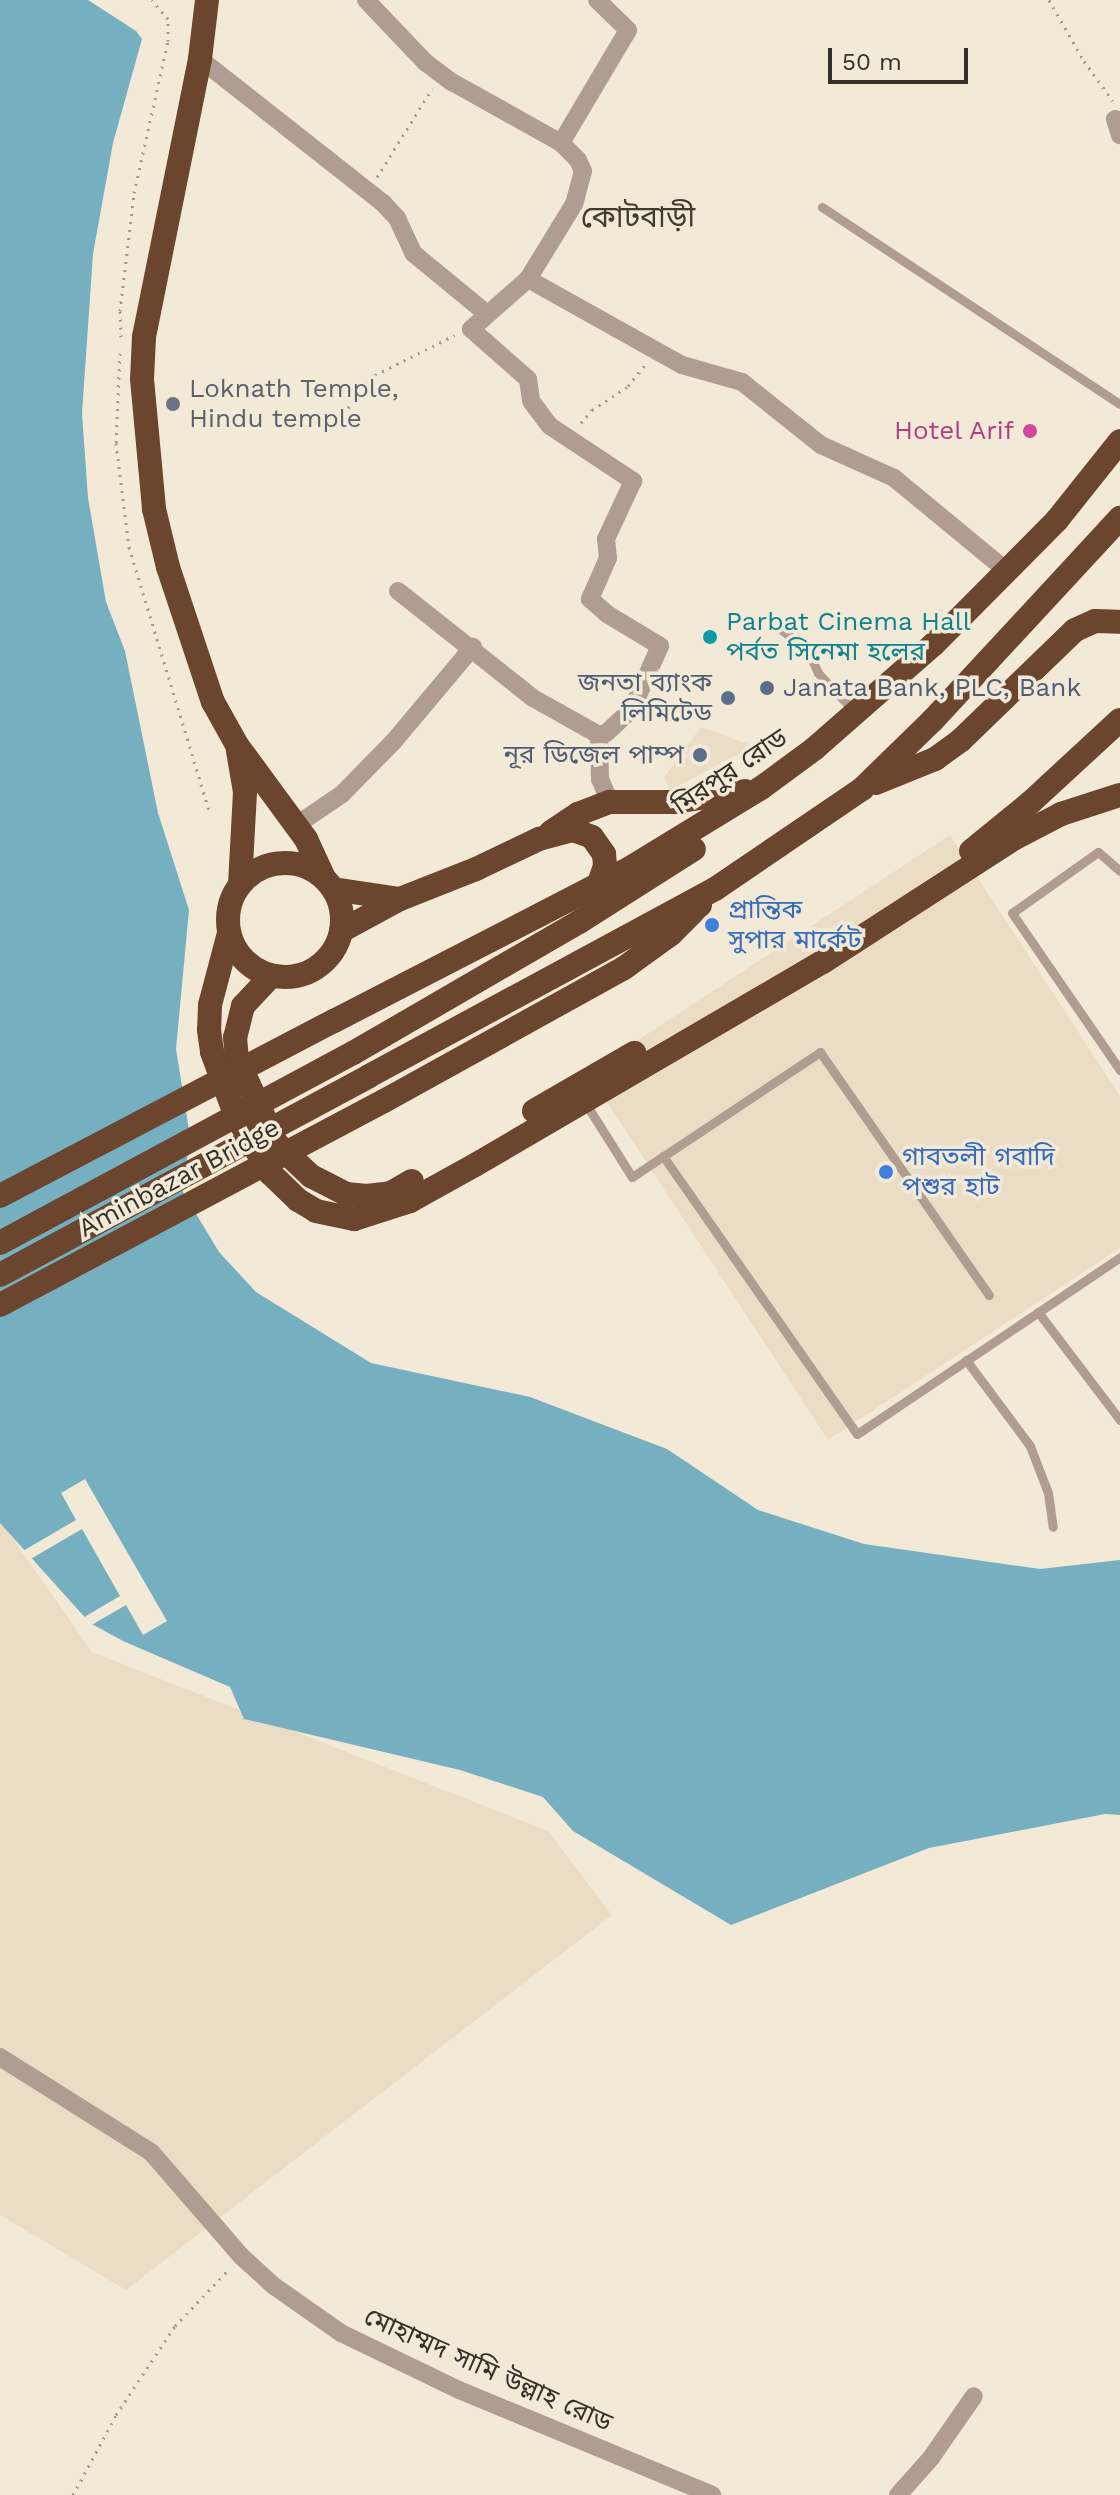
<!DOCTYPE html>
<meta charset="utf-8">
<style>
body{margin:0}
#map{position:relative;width:1120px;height:2495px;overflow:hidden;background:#f2e9d7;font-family:"Work Sans","Noto Sans Bengali",sans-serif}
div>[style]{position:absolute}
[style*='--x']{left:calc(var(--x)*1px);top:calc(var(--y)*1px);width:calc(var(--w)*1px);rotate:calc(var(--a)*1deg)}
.built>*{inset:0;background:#ebddc5}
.water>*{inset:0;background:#76afc0}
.pier>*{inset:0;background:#f2e9d7}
.path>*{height:3px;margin-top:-1.5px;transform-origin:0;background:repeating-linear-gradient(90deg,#a0998c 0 2px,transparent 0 8px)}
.lane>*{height:9px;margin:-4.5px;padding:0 4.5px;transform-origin:4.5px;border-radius:4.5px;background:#b09c91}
.street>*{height:18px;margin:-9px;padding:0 9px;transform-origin:9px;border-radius:9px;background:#b09c91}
.highway>*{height:24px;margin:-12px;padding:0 12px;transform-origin:12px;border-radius:12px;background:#6b452d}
.highway>.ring{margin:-12px;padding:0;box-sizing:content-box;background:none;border:24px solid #6b452d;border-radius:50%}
.highway-bridge>*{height:24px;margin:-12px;padding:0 12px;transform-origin:12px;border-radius:12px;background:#6b452d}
.dots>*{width:22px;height:22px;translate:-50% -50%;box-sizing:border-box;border:4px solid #f2e9d7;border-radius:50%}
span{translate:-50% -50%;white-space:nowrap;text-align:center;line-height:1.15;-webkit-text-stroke:7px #f2e9d7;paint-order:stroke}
.worship-label{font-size:26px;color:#5b616d}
.left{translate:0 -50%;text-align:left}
.hotel-label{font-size:26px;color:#b23c85}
.right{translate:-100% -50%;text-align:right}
.culture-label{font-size:26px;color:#0d838f}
.service-label{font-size:26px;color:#4e5e75}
.street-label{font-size:26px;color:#34302a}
.shop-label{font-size:26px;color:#366cbe}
.quarter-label{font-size:30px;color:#423a2c}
.scale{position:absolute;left:828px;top:48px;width:140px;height:36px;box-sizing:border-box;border:4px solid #34302a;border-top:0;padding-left:10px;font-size:24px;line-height:28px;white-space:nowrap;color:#34302a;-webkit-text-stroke:6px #f2e9d7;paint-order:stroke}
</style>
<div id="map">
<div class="built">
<i style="clip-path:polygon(701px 727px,754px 746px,670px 790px,664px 777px)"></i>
<i style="clip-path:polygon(950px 835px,1120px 1096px,1120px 1248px,828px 1440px,588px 1073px)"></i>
<i style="clip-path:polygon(0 1520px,92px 1652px,548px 1831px,612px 1915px,126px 2290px,0 2215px)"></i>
</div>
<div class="water">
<i style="clip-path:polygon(0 0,88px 0,136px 31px,142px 39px,113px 143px,93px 254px,82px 413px,88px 498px,106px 602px,125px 651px,158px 813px,189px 910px,176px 1049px,190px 1136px,183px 1192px,219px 1252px,256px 1292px,371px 1363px,530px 1397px,667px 1449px,758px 1510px,864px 1544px,1040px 1569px,1120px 1560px,1120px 1815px,1105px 1814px,929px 1848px,731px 1925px,573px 1831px,543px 1797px,460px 1770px,244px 1719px,230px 1687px,123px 1641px,90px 1623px,0 1523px)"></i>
</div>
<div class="pier">
<i style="clip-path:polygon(85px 1479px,167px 1621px,143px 1635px,126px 1605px,88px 1627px,81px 1619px,120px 1596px,82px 1529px,29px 1560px,21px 1552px,76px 1520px,61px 1493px)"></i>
</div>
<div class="path">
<i style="--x:1049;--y:0;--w:70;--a:60.2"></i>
<i style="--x:1084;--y:61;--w:49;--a:54.1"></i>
<i style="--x:377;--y:177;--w:104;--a:-58"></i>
<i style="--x:121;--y:337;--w:26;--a:-92"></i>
<i style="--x:120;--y:311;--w:119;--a:-83.2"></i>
<i style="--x:134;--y:193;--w:156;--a:-77.4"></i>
<i style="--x:168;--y:41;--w:22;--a:-90"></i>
<i style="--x:168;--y:19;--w:25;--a:-130"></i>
<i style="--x:120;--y:353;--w:90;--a:92.5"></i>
<i style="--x:116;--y:443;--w:105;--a:82.9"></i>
<i style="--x:129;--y:547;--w:276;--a:73.1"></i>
<i style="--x:348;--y:408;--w:43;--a:-50.7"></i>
<i style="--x:375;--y:375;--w:89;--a:-26.6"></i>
<i style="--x:581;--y:423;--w:17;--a:-50"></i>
<i style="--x:592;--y:410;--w:43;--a:-33.7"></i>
<i style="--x:628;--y:386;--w:28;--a:-51"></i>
<i style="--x:73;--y:2495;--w:91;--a:-61.7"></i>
<i style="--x:116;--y:2415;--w:107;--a:-56.5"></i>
<i style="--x:175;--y:2326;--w:79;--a:-46.5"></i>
</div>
<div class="lane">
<i style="--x:822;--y:207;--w:357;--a:33.5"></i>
<i style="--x:783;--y:631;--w:30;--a:37"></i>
<i style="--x:807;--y:649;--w:26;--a:65"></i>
<i style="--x:818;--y:673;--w:52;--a:46.5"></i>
<i style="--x:1120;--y:871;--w:29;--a:-139"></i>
<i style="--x:1098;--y:852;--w:105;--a:144.7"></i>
<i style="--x:1012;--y:913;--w:191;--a:55.5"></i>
<i style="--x:586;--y:1104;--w:86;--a:57.8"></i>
<i style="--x:632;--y:1177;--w:226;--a:-33.6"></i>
<i style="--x:820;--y:1052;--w:296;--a:55.2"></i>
<i style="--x:663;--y:1156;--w:339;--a:55.1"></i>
<i style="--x:857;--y:1434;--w:317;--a:-33.9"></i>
<i style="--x:1038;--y:1312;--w:136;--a:52.8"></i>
<i style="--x:966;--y:1360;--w:107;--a:53.3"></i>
<i style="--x:1030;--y:1446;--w:50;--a:69"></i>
<i style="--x:1048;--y:1493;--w:34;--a:82"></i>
</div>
<div class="street">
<i style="--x:366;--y:0;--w:86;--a:46.4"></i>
<i style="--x:425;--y:62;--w:34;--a:37"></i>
<i style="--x:452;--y:82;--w:125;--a:29.2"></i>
<i style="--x:561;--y:143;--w:24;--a:45"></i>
<i style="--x:578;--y:160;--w:12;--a:66"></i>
<i style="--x:583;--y:171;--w:34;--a:105"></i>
<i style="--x:574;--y:204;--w:88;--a:121.5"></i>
<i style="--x:528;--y:279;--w:76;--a:138.7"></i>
<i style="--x:471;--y:329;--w:76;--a:41.3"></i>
<i style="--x:528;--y:379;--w:22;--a:82"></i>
<i style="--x:531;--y:401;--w:31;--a:53"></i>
<i style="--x:550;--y:426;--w:100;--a:33.5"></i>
<i style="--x:633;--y:481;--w:64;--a:115"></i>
<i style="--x:606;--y:539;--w:19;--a:84"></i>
<i style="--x:608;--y:558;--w:45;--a:113.7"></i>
<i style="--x:590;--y:599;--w:23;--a:41"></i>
<i style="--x:607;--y:614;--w:62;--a:31.1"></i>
<i style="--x:660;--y:646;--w:69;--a:114"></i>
<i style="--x:632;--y:709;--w:35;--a:137"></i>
<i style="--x:606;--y:733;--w:7;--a:164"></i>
<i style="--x:599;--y:735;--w:44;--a:88.7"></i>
<i style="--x:600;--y:779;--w:25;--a:67"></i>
<i style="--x:200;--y:59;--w:233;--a:38.2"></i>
<i style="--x:383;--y:203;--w:21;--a:47"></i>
<i style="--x:397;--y:218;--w:38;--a:65"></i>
<i style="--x:413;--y:253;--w:96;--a:39.5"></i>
<i style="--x:1115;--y:119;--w:17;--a:73"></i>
<i style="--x:561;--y:143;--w:131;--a:-59.3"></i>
<i style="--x:628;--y:30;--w:43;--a:-135.9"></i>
<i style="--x:528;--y:279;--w:176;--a:29.2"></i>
<i style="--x:682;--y:365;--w:62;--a:15.8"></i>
<i style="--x:742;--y:382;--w:101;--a:38.6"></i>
<i style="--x:821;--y:445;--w:80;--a:24.3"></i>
<i style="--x:894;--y:478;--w:148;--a:39.5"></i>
<i style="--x:398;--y:591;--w:172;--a:38.4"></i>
<i style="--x:533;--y:698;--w:76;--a:29.3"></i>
<i style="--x:295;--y:826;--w:57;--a:-34.2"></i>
<i style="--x:342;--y:794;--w:74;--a:-45.5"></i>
<i style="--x:394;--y:741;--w:123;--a:-50"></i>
<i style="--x:0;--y:2057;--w:178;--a:32.2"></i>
<i style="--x:151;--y:2152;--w:138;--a:49.1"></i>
<i style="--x:241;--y:2256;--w:45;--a:42.3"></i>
<i style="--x:274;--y:2286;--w:82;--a:35"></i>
<i style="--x:341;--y:2333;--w:131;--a:25.8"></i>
<i style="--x:459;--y:2390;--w:274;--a:22.5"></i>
<i style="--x:898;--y:2495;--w:50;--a:-48.3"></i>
<i style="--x:931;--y:2458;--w:75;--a:-55.3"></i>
</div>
<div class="highway">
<i style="--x:207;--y:0;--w:59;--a:96.8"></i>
<i style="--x:200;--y:59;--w:284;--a:101.4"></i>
<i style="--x:144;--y:337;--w:42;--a:92.7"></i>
<i style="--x:142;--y:379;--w:131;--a:84.7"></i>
<i style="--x:154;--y:509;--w:60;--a:76.4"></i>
<i style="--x:168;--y:567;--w:142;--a:71.6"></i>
<i style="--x:213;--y:702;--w:49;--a:60.8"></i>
<i style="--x:237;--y:745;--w:117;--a:53.7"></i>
<i style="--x:306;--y:839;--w:43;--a:65.2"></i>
<i style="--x:238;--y:751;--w:42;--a:80.3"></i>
<i style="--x:245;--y:792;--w:93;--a:93.1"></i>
<i style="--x:876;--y:783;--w:64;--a:-22.1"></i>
<i style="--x:935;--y:759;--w:32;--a:-36"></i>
<i style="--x:961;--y:740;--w:158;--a:-44"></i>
<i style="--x:1075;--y:630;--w:22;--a:-24"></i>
<i style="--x:1095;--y:621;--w:25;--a:2"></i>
<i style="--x:551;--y:832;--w:32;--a:-34"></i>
<i style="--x:578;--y:814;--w:34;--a:-21"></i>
<i style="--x:610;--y:802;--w:65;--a:0"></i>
<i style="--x:675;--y:802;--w:71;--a:-8.9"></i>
<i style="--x:971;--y:851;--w:77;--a:-39.2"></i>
<i style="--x:1031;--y:802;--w:121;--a:-42.7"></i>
<i class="ring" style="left:228px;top:863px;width:90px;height:90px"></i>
<i style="--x:333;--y:889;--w:66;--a:8.7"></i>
<i style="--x:341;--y:931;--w:67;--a:-28.5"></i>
<i style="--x:400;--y:899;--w:82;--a:-21.5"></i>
<i style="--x:476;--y:869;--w:70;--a:-25.5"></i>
<i style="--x:539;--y:839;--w:35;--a:-15"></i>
<i style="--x:573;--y:830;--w:20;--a:20"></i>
<i style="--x:592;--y:837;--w:21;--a:55"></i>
<i style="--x:604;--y:854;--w:12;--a:85"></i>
<i style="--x:605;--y:866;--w:28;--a:109"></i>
<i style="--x:229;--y:933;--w:74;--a:104.8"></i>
<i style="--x:210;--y:1005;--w:25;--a:92"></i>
<i style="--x:209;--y:1030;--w:22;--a:82"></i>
<i style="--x:212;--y:1052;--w:66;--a:69.6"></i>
<i style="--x:235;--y:1114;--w:69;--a:59.3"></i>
<i style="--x:270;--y:1173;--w:39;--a:44"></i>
<i style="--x:298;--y:1200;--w:21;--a:31"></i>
<i style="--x:316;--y:1211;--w:39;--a:12"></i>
<i style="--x:354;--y:1219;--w:59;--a:-17.8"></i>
<i style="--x:410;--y:1201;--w:74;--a:-29"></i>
<i style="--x:475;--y:1165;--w:403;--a:-30.3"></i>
<i style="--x:823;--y:962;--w:226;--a:-32.9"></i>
<i style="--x:1013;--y:839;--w:54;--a:-27.5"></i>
<i style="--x:1061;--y:814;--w:62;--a:-17.9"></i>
<i style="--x:271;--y:976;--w:41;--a:133"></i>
<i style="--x:243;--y:1006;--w:32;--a:104"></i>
<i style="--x:235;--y:1037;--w:22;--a:85"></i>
<i style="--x:237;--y:1059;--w:93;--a:65.1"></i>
<i style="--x:276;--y:1143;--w:48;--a:43.3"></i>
<i style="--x:311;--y:1176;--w:39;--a:27"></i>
<i style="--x:346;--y:1194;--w:21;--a:5"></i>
<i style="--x:367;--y:1196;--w:24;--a:-7"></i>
<i style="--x:391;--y:1193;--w:24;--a:-30"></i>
<i style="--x:334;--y:1021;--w:333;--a:-27.3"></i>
<i style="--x:630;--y:868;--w:153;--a:-31.4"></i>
<i style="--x:761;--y:788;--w:66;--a:-36.3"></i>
<i style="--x:814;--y:749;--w:159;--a:-41.2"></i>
<i style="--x:934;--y:644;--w:175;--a:-45.2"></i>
<i style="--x:1057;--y:520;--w:101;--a:-51.4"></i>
<i style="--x:353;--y:1053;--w:261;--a:-30.1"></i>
<i style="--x:579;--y:922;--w:136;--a:-32.4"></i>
<i style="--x:369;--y:1076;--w:393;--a:-28.4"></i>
<i style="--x:715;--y:889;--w:178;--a:-34.2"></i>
<i style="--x:862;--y:789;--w:98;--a:-44.2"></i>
<i style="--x:932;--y:721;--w:277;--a:-47.2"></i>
<i style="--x:384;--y:1101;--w:274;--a:-29"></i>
<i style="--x:624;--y:968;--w:58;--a:-35.9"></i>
<i style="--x:671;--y:934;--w:41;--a:-45"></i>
<i style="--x:534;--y:1111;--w:116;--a:-30.1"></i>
</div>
<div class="highway-bridge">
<i style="--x:0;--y:1196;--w:377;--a:-27.7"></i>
<i style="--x:0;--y:1243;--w:401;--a:-28.3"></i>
<i style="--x:0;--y:1275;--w:419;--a:-28.3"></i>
<i style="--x:0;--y:1305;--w:435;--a:-28"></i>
</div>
<div class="dots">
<i style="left:173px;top:404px;background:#6b7280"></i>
<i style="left:1030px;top:431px;background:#d1479c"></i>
<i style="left:710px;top:637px;background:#0f9aa8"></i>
<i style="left:767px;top:688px;background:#5c6f8a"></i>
<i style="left:728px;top:698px;background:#5c6f8a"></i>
<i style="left:700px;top:755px;background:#5c6f8a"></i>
<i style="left:712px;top:925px;background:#3f7fe0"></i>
<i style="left:886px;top:1172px;background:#3f7fe0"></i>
</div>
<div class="worship-label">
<span class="left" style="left:189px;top:404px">Loknath Temple,<br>Hindu temple</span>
</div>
<div class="hotel-label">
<span class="right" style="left:1014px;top:431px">Hotel Arif</span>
</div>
<div class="culture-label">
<span class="left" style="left:726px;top:637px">Parbat Cinema Hall<br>পর্বত সিনেমা হলের</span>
</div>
<div class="service-label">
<span class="right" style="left:712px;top:698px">জনতা ব্যাংক<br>লিমিটেড</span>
<span class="left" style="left:783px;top:688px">Janata Bank, PLC, Bank</span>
<span class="right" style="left:684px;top:755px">নূর ডিজেল পাম্প</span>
</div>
<div class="street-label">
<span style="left:730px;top:772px;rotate:-34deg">মিরপুর রোড</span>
<span style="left:179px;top:1178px;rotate:-28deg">Aminbazar Bridge</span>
<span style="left:488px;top:2370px;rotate:24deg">মোহাম্মদ সামি উল্লাহ রোড</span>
</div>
<div class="shop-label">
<span class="left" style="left:728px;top:925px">প্রান্তিক<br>সুপার মার্কেট</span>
<span class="left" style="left:902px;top:1172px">গাবতলী গবাদি<br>পশুর হাট</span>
</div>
<div class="quarter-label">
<span style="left:638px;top:217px">কোটবাড়ী</span>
</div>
<div class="scale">50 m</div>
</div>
